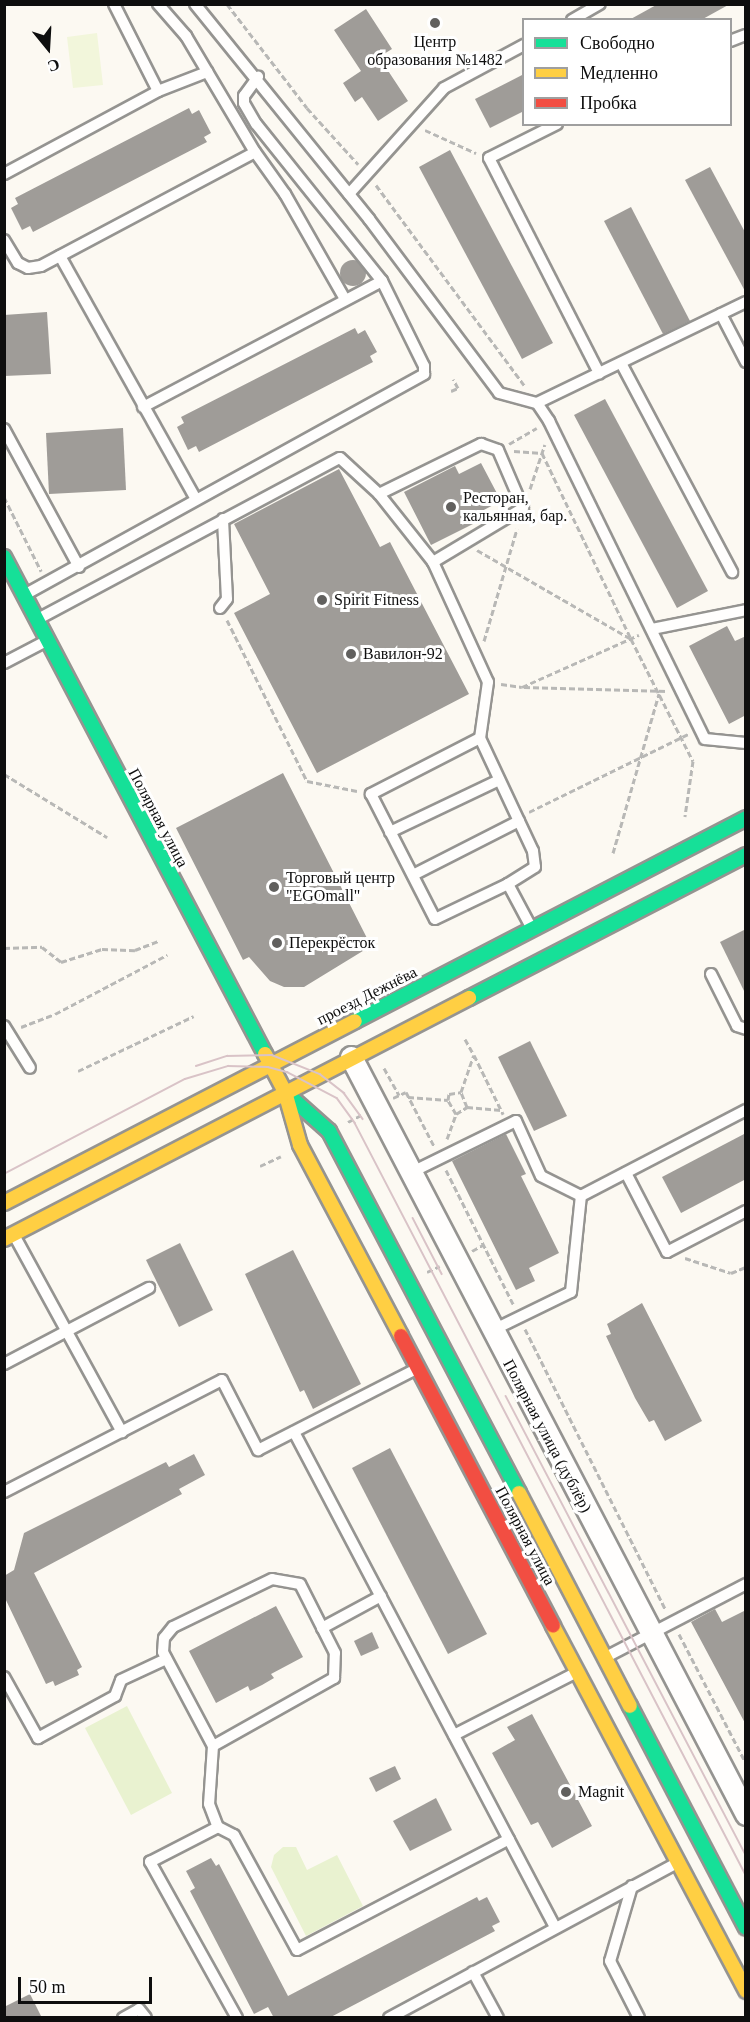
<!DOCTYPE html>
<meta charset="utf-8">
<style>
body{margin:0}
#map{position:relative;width:750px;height:2022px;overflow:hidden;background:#fcf9f2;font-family:Georgia,serif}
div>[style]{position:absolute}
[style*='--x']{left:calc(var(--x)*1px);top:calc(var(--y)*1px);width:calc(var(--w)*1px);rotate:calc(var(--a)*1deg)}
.green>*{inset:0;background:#e9f2d0}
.pitch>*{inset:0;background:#f2f6db}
.building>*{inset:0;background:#9f9c98}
.round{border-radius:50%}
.path>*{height:3px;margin-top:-1.5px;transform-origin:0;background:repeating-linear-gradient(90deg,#b8b8b6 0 6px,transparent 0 9px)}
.roads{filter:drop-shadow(2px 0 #959491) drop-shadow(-2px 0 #959491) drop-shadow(0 2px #959491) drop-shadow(0 -2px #959491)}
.lane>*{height:10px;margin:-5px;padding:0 5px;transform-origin:5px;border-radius:5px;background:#fffefd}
.street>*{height:21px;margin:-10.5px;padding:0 10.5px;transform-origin:10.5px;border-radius:10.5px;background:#fffefd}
.fast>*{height:14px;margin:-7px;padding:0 7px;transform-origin:7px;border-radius:7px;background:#16e098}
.slow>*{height:14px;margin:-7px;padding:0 7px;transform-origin:7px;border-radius:7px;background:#ffcf43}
.jam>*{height:14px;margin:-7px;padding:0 7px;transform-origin:7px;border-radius:7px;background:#f24e42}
.tram>*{height:1.5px;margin:-0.75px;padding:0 0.75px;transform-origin:0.75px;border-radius:0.75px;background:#d9c3c7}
.dots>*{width:16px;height:16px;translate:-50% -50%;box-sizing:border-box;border:3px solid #fff;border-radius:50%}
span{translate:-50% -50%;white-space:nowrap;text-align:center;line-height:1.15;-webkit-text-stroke:6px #fff;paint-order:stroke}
.poi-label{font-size:16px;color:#0e0e0e}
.left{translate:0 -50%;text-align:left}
.street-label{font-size:16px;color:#0e0e0e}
.frame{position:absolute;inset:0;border:6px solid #0e0e0e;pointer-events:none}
.legend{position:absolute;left:522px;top:18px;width:210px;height:108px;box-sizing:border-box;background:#fff;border:2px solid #9f9f9f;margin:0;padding:8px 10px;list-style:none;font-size:18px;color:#0e0e0e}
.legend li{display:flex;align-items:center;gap:12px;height:30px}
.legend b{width:30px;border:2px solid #9f9f9f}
.north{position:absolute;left:18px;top:18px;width:60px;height:60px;-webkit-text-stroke:4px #fff;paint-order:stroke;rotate:162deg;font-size:16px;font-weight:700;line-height:24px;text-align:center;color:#0e0e0e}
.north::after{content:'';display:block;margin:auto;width:21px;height:27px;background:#0e0e0e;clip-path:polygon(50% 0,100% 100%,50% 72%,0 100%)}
.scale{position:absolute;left:18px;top:1977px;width:134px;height:27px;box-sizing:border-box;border:3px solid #0e0e0e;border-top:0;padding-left:8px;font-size:18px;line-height:21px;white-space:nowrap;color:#0e0e0e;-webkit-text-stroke:4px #fff;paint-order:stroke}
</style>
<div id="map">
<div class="green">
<i style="clip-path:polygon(127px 1706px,172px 1793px,131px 1815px,85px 1728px)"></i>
<i style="clip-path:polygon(283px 1847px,296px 1847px,307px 1870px,337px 1855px,363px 1906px,306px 1936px,271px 1867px,274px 1855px)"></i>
</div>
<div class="pitch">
<i style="clip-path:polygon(97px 33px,103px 85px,73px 88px,67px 37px)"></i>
</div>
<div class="building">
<i style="clip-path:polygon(658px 4px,730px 4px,701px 20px,629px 20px)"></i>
<i style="clip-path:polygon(366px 9px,392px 49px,379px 57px,408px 101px,378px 121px,362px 97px,355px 102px,343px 83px,361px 71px,334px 30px)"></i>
<i style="clip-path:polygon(524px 74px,524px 111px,490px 128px,475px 99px)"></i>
<i style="clip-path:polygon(189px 108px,192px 114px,199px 110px,211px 133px,204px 137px,207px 142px,33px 232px,30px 226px,22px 230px,11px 208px,18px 204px,15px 198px)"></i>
<i style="clip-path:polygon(450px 150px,553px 343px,522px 359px,419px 167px)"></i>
<i style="clip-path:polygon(710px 167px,746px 234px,746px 293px,685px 180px)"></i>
<i style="clip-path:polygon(631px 207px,690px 321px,663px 334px,604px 221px)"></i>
<i class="round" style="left:340px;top:260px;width:26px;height:26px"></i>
<i style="clip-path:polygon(47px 312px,51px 374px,4px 376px,4px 315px)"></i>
<i style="clip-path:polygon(355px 328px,358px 334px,365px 330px,377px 352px,370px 356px,373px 362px,199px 452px,196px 446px,188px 450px,177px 427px,184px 423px,181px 417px)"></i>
<i style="clip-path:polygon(605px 399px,708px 591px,677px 608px,574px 415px)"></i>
<i style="clip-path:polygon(123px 428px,126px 490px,49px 494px,46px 433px)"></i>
<i style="clip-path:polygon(481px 463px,501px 501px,480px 512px,483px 519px,431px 545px,404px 492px,455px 466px,459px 474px)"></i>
<i style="clip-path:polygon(339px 469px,380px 547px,390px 542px,469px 694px,317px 773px,234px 613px,270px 594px,234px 524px)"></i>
<i style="clip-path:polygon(727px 626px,735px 641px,746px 636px,746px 715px,729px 724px,689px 646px)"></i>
<i style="clip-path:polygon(283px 773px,371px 946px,304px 987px,284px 987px,270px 981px,249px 957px,243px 960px,176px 828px)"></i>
<i style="clip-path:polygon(746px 929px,746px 995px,720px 942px)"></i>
<i style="clip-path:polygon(530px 1041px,567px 1116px,534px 1131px,498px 1057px)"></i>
<i style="clip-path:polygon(746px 1133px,746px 1179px,681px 1213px,662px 1177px)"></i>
<i style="clip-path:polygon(506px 1134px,526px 1174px,521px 1176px,559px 1253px,529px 1268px,535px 1281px,516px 1290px,452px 1161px)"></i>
<i style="clip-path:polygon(180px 1243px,213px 1310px,179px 1327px,146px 1260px)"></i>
<i style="clip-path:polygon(293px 1250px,361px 1384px,313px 1409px,304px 1390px,300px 1392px,245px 1274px)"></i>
<i style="clip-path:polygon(642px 1303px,702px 1421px,665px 1441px,654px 1420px,649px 1422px,635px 1398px,606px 1336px,611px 1334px,607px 1324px)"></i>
<i style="clip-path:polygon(390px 1448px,487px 1634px,448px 1654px,352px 1468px)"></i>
<i style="clip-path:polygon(194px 1454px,205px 1475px,179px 1489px,182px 1494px,34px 1573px,82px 1667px,77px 1670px,79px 1675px,55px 1686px,53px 1681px,46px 1684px,4px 1596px,4px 1576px,14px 1570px,24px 1533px,166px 1462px,169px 1467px)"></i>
<i style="clip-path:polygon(276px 1606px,303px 1657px,271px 1674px,274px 1678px,262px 1685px,250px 1691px,248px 1686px,216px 1703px,189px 1651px)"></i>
<i style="clip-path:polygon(715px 1609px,722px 1622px,746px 1610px,746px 1725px,691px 1622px)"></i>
<i style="clip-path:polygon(372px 1632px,379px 1648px,361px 1656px,354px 1641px)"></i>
<i style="clip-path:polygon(532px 1714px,592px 1826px,552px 1848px,538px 1822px,531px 1825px,492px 1753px,515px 1740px,507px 1727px)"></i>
<i style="clip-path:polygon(395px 1766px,401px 1779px,376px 1792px,369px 1778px)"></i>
<i style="clip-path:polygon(436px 1798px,452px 1830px,410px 1851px,393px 1821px)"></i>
<i style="clip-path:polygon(211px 1858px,216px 1866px,219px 1864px,288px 1996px,477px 1897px,479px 1901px,487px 1897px,500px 1922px,492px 1926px,495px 1931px,329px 2018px,274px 2018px,268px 2007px,254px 2014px,190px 1891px,195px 1888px,186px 1871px)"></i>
<i style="clip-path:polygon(30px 1994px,42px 2018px,4px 2018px,4px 2007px)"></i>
</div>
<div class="path">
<i style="--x:227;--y:4;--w:131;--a:52.4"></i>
<i style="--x:307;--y:108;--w:76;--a:47.7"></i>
<i style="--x:425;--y:130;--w:56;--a:24.3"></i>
<i style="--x:376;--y:185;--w:249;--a:53.5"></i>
<i style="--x:451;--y:391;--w:8;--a:-23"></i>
<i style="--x:458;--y:388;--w:10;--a:-119"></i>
<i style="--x:509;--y:444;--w:32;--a:-30"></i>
<i style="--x:514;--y:451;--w:28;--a:4"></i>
<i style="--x:542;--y:453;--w:206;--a:64.4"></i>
<i style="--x:530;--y:489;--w:47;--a:-71.6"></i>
<i style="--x:4;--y:497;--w:83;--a:63.4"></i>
<i style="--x:477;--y:550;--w:178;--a:30"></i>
<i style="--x:631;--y:639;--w:137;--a:63.1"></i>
<i style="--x:693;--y:761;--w:56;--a:98.3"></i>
<i style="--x:227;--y:620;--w:180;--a:63.6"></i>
<i style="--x:307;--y:781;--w:51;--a:11.3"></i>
<i style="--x:484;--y:641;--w:117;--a:-73.6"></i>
<i style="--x:501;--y:684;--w:21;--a:8"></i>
<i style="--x:522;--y:687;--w:128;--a:-24"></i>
<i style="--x:524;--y:687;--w:143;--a:1.6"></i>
<i style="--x:4;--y:774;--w:121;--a:31.5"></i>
<i style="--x:529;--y:812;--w:177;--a:-26.1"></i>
<i style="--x:613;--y:853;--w:166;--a:-73.9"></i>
<i style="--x:4;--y:948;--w:38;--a:-2"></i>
<i style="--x:42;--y:947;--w:24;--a:38"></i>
<i style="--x:61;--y:962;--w:43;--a:-17.6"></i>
<i style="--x:102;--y:949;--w:33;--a:2"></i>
<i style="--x:135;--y:950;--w:26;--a:-21"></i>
<i style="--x:21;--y:1027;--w:36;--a:-21"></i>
<i style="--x:55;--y:1014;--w:127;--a:-27.8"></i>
<i style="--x:465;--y:1039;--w:18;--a:61"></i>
<i style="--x:384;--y:1068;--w:31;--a:61"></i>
<i style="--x:78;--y:1071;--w:128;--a:-25.4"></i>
<i style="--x:408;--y:1097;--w:40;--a:4.3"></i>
<i style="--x:393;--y:1098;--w:14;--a:-25"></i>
<i style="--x:406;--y:1092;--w:61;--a:62.6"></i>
<i style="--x:467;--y:1107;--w:34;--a:5"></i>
<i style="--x:456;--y:1114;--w:16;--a:-120"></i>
<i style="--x:448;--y:1100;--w:6;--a:-81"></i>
<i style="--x:449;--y:1094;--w:12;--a:-9"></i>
<i style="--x:348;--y:1122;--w:15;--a:-28"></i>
<i style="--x:447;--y:1139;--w:27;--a:-70"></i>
<i style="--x:456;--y:1114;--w:13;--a:-32"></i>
<i style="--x:467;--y:1107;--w:16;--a:-112"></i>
<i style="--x:461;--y:1092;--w:39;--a:-71"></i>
<i style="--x:474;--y:1055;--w:66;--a:63.8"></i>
<i style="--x:260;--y:1166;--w:23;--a:-25"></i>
<i style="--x:446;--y:1170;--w:150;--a:63.4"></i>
<i style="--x:472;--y:1251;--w:13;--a:-29"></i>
<i style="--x:685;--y:1258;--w:48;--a:18.1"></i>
<i style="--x:731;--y:1273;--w:16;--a:-22"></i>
<i style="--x:427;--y:1272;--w:14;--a:-25"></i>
<i style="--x:525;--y:1329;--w:314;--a:63.4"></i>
<i style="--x:679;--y:1634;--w:145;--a:62.6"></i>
</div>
<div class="roads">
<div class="lane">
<i style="--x:114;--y:4;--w:97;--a:63.2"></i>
<i style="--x:158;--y:4;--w:43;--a:48.8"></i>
<i style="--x:186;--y:36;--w:135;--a:59.3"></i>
<i style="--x:255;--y:152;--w:52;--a:54.5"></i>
<i style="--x:285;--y:194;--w:121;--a:60.3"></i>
<i style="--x:195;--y:4;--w:277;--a:51"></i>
<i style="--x:369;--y:219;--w:217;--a:53.2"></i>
<i style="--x:499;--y:393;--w:39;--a:15"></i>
<i style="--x:537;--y:403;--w:232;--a:-25.8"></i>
<i style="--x:572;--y:20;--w:32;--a:-30"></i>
<i style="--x:730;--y:41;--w:17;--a:-21"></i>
<i style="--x:557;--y:124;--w:76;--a:153.4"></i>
<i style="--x:489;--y:158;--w:242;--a:62.9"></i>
<i style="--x:4;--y:174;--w:175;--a:-28.3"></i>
<i style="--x:158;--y:91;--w:53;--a:-21.2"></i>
<i style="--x:349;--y:194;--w:142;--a:-48.1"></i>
<i style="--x:444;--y:88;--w:91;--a:-28.3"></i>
<i style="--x:4;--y:240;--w:27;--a:59"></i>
<i style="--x:18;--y:263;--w:11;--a:27"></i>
<i style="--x:28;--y:268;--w:13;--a:-9"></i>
<i style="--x:41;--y:266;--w:242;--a:-28"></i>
<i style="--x:60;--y:256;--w:277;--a:60.8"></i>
<i style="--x:721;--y:314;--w:54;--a:62.5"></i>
<i style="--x:621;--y:363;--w:237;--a:62"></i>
<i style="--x:537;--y:403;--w:22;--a:56"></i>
<i style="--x:549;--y:421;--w:354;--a:63.9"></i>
<i style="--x:705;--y:739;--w:41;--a:5.6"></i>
<i style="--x:143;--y:407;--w:270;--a:-27.8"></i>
<i style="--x:4;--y:429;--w:157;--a:61.5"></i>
<i style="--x:379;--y:494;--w:114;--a:-26.1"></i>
<i style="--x:481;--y:444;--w:18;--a:19"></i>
<i style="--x:498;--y:450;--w:63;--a:66.7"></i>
<i style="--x:523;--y:508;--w:105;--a:149"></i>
<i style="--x:26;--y:594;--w:455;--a:-28.9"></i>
<i style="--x:424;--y:374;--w:8;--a:-90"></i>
<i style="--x:424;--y:366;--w:95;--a:-116.3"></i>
<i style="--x:382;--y:281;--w:201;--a:-128.7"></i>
<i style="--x:256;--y:124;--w:24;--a:-120"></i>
<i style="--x:244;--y:103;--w:7;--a:-90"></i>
<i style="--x:244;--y:96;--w:24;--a:-54"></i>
<i style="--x:220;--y:608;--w:11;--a:-52"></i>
<i style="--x:227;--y:599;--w:80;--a:-92.9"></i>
<i style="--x:38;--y:619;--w:342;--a:-28.1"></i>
<i style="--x:340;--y:458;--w:53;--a:42.7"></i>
<i style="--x:379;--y:494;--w:87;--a:51.5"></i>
<i style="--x:433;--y:562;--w:132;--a:65.4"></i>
<i style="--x:488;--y:682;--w:57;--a:98.1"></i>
<i style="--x:480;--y:738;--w:123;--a:152.8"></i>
<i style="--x:371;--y:794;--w:140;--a:62.9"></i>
<i style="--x:435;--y:919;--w:81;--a:-25.6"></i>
<i style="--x:652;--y:629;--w:96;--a:-11.4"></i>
<i style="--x:4;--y:663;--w:47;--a:-27.6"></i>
<i style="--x:480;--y:738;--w:125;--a:64.9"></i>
<i style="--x:533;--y:851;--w:16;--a:83"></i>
<i style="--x:535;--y:867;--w:32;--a:148"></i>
<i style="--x:508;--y:884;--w:51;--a:61.9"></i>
<i style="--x:390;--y:832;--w:121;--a:-25.5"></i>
<i style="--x:413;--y:875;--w:119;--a:-27"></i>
<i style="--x:711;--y:974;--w:58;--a:63.4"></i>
<i style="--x:737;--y:1026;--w:9;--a:18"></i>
<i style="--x:4;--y:1026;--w:49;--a:58.2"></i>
<i style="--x:410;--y:1173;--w:118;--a:-26.1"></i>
<i style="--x:516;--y:1121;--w:60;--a:65.6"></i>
<i style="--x:541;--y:1176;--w:45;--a:26.6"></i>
<i style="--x:626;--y:1173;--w:89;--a:62.6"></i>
<i style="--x:667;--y:1252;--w:89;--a:-27.4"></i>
<i style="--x:14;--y:1235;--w:225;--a:61.3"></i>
<i style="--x:491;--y:1331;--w:89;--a:-26"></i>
<i style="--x:571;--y:1292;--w:97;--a:-84.1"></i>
<i style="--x:581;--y:1196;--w:186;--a:-27.5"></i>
<i style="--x:4;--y:1364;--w:164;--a:-27.7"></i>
<i style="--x:294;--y:1432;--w:560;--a:62.2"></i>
<i style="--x:4;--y:1492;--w:245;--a:-27.2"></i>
<i style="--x:222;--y:1380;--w:79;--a:62.8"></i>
<i style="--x:258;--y:1450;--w:178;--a:-27.1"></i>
<i style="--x:322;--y:1628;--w:67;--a:-28.5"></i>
<i style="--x:606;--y:1657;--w:158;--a:-27.5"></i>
<i style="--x:4;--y:1677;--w:70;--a:60.9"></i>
<i style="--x:38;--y:1738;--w:88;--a:-28.6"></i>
<i style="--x:115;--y:1696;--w:17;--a:-69"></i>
<i style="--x:121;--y:1680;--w:50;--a:-25"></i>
<i style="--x:454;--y:1735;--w:138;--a:-27.1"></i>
<i style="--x:213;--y:1746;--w:139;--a:-29.3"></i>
<i style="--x:334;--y:1678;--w:25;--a:-88"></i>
<i style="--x:335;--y:1653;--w:77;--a:-116.9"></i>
<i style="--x:300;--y:1584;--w:28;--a:-170"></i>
<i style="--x:272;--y:1579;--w:110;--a:154.1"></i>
<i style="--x:173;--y:1627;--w:14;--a:129"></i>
<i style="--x:164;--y:1638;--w:14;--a:94"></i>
<i style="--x:163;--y:1652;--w:106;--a:62"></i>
<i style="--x:213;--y:1746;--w:58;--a:93.9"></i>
<i style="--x:209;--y:1804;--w:25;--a:69"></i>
<i style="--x:632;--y:1886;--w:78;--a:106.3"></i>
<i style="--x:610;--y:1961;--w:64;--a:63"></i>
<i style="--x:473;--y:1972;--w:52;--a:61.5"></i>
<i style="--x:123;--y:2018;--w:18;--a:-29"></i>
<i style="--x:139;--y:2009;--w:11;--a:52"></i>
<i style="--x:237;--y:2018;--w:179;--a:-119.1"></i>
<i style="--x:150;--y:1862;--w:76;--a:-27.2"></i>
<i style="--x:218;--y:1827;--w:18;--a:27"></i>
<i style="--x:234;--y:1835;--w:131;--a:61.3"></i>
<i style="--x:297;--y:1950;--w:239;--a:-27.6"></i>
<i style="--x:389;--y:2018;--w:327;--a:-28.3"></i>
</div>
<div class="street">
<i style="--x:351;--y:1057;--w:854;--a:62.44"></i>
</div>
<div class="fast">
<i style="--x:4;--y:557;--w:561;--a:62.29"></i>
<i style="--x:469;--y:998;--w:312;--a:-27.3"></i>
<i style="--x:355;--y:1021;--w:441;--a:-27.4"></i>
<i style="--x:285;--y:1092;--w:59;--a:41.6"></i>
<i style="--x:329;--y:1131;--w:409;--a:62.3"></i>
<i style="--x:630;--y:1706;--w:250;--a:62.4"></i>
</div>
<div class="slow">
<i style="--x:265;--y:1054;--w:43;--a:62.2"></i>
<i style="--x:285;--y:1092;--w:55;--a:74.2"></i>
<i style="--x:300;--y:1145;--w:216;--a:62.1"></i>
<i style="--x:4;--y:1203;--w:395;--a:-27.4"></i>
<i style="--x:4;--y:1239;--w:524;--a:-27.4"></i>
<i style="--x:519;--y:1493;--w:240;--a:62.5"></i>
<i style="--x:553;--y:1626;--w:413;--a:62.1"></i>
</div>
<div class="jam">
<i style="--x:401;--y:1336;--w:327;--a:62.3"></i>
</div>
</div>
<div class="tram">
<i style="--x:196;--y:1066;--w:33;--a:-18"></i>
<i style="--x:227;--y:1056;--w:45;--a:-1.3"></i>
<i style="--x:272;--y:1055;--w:52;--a:21.6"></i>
<i style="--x:320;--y:1074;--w:31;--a:38"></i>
<i style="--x:344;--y:1093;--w:32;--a:54"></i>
<i style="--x:4;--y:1174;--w:204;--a:-27.7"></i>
<i style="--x:185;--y:1079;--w:45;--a:-16.8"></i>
<i style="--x:228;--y:1066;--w:40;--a:1.4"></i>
<i style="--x:268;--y:1067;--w:20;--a:15"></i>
<i style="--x:287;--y:1072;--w:56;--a:27.5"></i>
<i style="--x:337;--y:1098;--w:31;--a:54"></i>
<i style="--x:355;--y:1123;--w:848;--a:62.53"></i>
<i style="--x:413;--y:1218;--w:63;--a:62.6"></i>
<i style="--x:506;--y:1396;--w:518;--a:62.4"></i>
</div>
<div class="dots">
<i style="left:435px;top:23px;background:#61605e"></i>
<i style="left:451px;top:507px;background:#61605e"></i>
<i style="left:322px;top:600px;background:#61605e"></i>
<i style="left:351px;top:654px;background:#61605e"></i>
<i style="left:274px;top:887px;background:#61605e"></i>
<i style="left:277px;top:943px;background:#61605e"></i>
<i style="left:566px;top:1792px;background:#61605e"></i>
</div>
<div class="poi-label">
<span style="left:435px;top:51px">Центр<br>образования №1482</span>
<span class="left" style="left:463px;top:507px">Ресторан,<br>кальянная, бар.</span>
<span class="left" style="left:334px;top:600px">Spirit Fitness</span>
<span class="left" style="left:363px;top:654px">Вавилон-92</span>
<span class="left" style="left:286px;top:887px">Торговый центр<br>"EGOmall"</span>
<span class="left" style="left:289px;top:943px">Перекрёсток</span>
<span class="left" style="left:578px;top:1792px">Magnit</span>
</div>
<div class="street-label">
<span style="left:158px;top:818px;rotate:62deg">Полярная улица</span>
<span style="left:367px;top:996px;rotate:-27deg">проезд Дежнёва</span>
<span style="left:547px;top:1436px;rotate:62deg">Полярная улица (дублёр)</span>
<span style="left:525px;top:1536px;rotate:62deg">Полярная улица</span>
</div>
<div class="frame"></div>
<ul class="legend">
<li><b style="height:8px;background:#16e098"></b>Свободно</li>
<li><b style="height:8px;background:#ffcf43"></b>Медленно</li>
<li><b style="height:8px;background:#f24e42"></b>Пробка</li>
</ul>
<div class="north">С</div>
<div class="scale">50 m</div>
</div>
